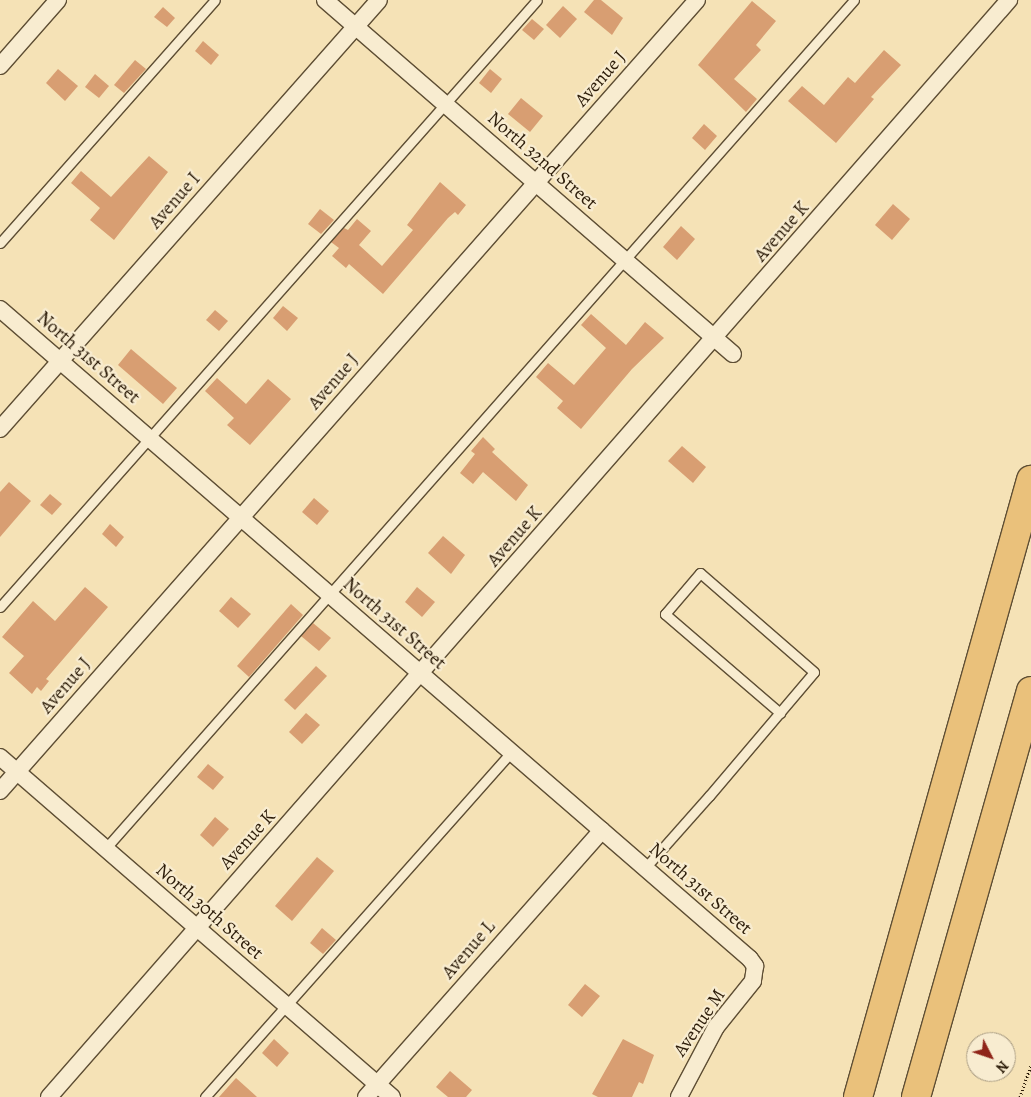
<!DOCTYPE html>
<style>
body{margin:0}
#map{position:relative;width:1031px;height:1097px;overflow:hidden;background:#f5e2b6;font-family:Alegreya,serif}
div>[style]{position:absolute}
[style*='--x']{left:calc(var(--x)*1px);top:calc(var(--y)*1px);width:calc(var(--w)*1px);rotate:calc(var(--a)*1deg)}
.building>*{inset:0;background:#d89e72}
.path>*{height:3px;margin-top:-1.5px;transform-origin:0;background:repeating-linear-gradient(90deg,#2c1c09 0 1px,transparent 0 3.5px)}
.roads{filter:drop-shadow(1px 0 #5e4e34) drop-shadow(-1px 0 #5e4e34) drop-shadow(0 1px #5e4e34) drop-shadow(0 -1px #5e4e34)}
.lane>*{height:9px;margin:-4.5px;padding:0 4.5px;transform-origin:4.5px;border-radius:4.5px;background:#f8ecd0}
.street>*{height:16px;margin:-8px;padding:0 8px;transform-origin:8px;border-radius:8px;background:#f8ecd0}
.highway>*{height:28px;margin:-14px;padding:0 14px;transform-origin:14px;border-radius:14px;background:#eac17b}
span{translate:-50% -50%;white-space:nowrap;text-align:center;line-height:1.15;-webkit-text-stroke:4.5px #f8ecd0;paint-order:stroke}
.street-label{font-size:19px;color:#2c1c09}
.north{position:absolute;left:966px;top:1032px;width:50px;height:50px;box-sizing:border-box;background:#f8ecd0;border:1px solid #a69980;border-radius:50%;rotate:131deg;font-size:14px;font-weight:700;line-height:20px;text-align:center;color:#2c1c09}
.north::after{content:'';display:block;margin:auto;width:18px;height:22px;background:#8f2418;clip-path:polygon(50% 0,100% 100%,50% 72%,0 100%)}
</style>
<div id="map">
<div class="building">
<i style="clip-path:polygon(594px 0,601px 0,623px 18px,612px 35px,584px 12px)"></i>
<i style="clip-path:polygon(752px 1px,776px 21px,756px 45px,761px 50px,734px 79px,757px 99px,746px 112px,698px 65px)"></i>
<i style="clip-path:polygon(563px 6px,577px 19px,560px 38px,546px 25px)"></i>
<i style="clip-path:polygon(163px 7px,175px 18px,167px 27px,154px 17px)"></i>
<i style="clip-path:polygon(532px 19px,544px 29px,534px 40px,522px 30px)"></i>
<i style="clip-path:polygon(203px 41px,219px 55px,211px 65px,195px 51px)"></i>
<i style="clip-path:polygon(884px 50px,901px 65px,871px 97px,874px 99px,836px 143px,788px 101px,802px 86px,824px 105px,848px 77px,855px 83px)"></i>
<i style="clip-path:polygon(135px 60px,146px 69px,124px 93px,114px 85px)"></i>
<i style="clip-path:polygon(58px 69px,78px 86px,65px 101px,46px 83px)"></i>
<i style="clip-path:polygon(490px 69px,502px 79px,491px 93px,479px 83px)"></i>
<i style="clip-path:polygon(95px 74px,109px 86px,99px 98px,85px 87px)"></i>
<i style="clip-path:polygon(521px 98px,543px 116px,530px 132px,508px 114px)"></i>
<i style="clip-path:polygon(704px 124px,717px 136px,705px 150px,692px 138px)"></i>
<i style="clip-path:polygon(149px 156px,168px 172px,114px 240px,90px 220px,100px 208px,71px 183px,81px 171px,111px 197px)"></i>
<i style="clip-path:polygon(440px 182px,466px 205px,458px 215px,455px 212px,448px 218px,383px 294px,349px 264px,346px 268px,332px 256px,339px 248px,331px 242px,344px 228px,348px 230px,357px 219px,371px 231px,359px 245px,382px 266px,413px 230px,407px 225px)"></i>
<i style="clip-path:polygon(893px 204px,910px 219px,892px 240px,875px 225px)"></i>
<i style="clip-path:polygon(320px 209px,334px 220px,321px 234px,308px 224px)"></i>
<i style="clip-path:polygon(681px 226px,695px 239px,677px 260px,663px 247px)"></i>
<i style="clip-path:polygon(283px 306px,298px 318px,287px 331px,273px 318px)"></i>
<i style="clip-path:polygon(215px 310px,228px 321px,219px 331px,206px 320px)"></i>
<i style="clip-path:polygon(591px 314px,626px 345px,645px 322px,664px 338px,632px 369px,581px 429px,557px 408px,563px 401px,536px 377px,548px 363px,574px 385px,606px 348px,581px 325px)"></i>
<i style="clip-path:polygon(131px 349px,177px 388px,163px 404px,118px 365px)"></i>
<i style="clip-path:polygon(217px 378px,246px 404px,268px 379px,291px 399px,250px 445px,227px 425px,234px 418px,205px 391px)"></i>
<i style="clip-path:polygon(483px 437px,495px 449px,492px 452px,528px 485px,516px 501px,483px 472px,473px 484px,460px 473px,475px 454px,471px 451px)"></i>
<i style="clip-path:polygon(682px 446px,706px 467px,693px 483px,668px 461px)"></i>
<i style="clip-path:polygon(9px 482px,31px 501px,0 537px,0 492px)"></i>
<i style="clip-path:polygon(50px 494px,62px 504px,52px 515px,40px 505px)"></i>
<i style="clip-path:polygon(314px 498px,329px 511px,317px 525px,302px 512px)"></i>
<i style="clip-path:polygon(110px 524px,124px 537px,116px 547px,102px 534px)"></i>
<i style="clip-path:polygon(443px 536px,465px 555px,451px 574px,428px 553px)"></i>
<i style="clip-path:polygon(85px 587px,108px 607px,46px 679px,49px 681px,41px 691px,37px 687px,32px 694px,9px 673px,24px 656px,2px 637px,33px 601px,55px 621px)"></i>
<i style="clip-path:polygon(417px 587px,435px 602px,422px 617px,405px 602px)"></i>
<i style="clip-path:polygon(231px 597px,251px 614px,238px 628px,219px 611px)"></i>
<i style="clip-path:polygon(291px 604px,303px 615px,249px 677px,237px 666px)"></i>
<i style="clip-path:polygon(313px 623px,331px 638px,319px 651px,301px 636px)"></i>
<i style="clip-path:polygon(316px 666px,327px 676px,295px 710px,284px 700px)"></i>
<i style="clip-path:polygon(306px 713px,320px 725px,302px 744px,289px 732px)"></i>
<i style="clip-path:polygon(208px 764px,224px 777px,213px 790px,197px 777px)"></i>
<i style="clip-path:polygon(215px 817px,229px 829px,213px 847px,200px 835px)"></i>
<i style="clip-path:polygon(317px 857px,334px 871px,292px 921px,275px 906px)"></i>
<i style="clip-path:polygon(322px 928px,336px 940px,323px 954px,310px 943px)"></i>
<i style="clip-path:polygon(585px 984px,600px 996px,582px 1017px,568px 1005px)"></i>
<i style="clip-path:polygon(274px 1039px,289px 1053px,277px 1067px,262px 1053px)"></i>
<i style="clip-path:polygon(623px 1039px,654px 1055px,643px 1084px,639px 1082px,632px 1097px,598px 1097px,592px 1094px)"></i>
<i style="clip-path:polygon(450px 1071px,472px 1090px,466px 1097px,448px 1097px,436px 1087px)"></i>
<i style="clip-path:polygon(236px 1078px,257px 1097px,219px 1097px)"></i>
</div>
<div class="path">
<i style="--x:1020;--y:1097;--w:34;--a:-71"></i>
</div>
<div class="roads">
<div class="lane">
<i style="--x:0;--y:243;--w:324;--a:-48.5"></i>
<i style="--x:0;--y:607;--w:810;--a:-48.5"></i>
<i style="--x:105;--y:849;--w:1132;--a:-48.58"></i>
<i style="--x:645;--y:868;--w:96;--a:-48.4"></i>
<i style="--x:709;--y:796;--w:162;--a:-49.7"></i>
<i style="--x:814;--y:672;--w:151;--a:-139"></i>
<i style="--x:700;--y:573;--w:54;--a:130.5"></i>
<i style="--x:665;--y:614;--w:152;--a:40.7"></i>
<i style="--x:205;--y:1097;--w:461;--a:-48.4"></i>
</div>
<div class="street">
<i style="--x:325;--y:0;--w:540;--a:40.95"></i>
<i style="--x:0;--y:66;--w:88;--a:-48.7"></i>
<i style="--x:0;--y:309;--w:992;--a:40.91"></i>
<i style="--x:750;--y:959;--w:9;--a:54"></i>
<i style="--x:755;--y:966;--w:15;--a:98"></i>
<i style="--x:753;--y:981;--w:59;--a:128.8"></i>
<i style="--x:716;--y:1027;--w:79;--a:117.9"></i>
<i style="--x:0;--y:429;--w:572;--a:-48.54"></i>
<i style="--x:0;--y:757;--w:519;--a:40.94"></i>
<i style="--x:0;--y:791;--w:1054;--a:-48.61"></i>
<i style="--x:49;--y:1097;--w:1458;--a:-48.81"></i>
<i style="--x:366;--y:1097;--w:356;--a:-48.5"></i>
</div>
<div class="highway">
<i style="--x:858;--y:1097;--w:641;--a:-74.34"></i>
<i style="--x:916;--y:1097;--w:422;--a:-74.2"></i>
</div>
</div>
<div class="street-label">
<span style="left:601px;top:79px;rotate:-49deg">Avenue J</span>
<span style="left:542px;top:161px;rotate:41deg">North 32nd Street</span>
<span style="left:175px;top:201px;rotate:-49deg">Avenue I</span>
<span style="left:782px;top:232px;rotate:-49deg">Avenue K</span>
<span style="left:88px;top:358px;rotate:41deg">North 31st Street</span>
<span style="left:334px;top:382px;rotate:-49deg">Avenue J</span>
<span style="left:515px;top:537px;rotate:-49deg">Avenue K</span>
<span style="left:394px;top:624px;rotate:41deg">North 31st Street</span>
<span style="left:66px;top:686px;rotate:-49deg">Avenue J</span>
<span style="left:248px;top:840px;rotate:-48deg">Avenue K</span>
<span style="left:700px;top:889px;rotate:41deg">North 31st Street</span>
<span style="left:209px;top:912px;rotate:41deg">North 30th Street</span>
<span style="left:469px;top:950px;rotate:-49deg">Avenue L</span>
<span style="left:700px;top:1023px;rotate:-56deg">Avenue M</span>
</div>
<div class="north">N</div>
</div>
